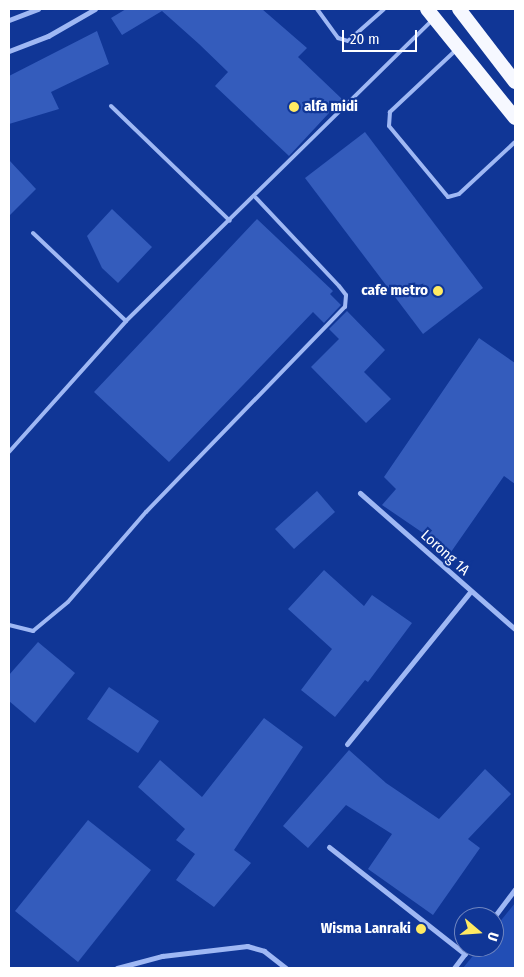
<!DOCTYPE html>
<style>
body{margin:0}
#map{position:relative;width:524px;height:977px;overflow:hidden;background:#103696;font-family:"Fira Sans Condensed",sans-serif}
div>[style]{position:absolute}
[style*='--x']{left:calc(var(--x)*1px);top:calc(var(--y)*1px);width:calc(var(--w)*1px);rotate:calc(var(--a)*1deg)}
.green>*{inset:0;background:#224eb5}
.building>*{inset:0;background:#345cbc}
.service>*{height:4px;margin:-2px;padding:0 2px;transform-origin:2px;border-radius:2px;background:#9fb8f4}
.minor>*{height:5px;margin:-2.5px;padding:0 2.5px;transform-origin:2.5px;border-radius:2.5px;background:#9fb8f4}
.trunk>*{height:14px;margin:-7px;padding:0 7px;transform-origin:7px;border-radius:7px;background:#f6f8ff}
.dots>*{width:14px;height:14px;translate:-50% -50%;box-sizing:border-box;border:2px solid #103696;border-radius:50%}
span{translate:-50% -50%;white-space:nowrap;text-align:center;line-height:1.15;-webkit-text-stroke:4.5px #103696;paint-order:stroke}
.poi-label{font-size:15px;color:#fff;font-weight:700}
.left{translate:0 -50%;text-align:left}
.right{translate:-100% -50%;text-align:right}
.street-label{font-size:15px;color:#fff}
.frame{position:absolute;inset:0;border:10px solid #fff;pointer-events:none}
.north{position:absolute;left:454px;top:907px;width:50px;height:50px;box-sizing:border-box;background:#103696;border:1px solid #7086c0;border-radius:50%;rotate:108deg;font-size:14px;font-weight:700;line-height:20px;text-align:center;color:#fff}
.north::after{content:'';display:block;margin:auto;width:18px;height:22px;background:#ffea62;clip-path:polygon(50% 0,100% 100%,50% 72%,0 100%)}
.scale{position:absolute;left:342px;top:30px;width:75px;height:22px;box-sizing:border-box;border:2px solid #fff;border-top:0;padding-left:6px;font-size:15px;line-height:18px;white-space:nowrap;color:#fff;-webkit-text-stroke:4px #103696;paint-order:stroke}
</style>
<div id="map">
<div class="green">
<i style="clip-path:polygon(515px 903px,515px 968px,463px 968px,480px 947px,494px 947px,494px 929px)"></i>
</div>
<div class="building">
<i style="clip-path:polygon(126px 9px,262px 9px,307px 48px,298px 57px,342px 99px,289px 156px,215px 86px,228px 72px,199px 44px,162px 11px,122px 35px,111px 18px)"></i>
<i style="clip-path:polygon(97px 31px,109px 64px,51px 92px,59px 109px,9px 124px,9px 76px)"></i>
<i style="clip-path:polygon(365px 132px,483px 288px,423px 334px,305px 178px)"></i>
<i style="clip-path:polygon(9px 160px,36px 189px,9px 216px)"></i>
<i style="clip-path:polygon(112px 209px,152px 247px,118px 283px,102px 268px,87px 236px)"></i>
<i style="clip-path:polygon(257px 219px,333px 291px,330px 294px,341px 305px,324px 323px,313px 312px,169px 462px,94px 392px)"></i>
<i style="clip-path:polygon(347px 311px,385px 350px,364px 372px,391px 399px,366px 423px,311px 367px,339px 339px,329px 329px)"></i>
<i style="clip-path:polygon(479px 338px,515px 363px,515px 484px,504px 476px,451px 552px,382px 505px,396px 489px,384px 477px)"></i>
<i style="clip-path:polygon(317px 491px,335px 512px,294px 549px,275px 529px)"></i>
<i style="clip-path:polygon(324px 570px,364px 606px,372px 595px,412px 623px,368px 682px,365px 680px,335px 717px,301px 690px,332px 649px,288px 609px)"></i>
<i style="clip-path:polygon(38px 642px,75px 673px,35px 723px,9px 701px,9px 675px)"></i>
<i style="clip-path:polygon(109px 687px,159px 721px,138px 753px,87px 719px)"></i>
<i style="clip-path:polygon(264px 718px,303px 747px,234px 850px,251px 863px,214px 907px,176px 880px,195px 854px,176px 840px,185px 829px,138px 787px,160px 760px,202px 797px)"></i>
<i style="clip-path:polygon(349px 750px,386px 783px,439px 819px,485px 769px,511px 794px,468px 839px,480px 848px,433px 915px,368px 869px,392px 834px,346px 805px,308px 848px,283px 826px)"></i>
<i style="clip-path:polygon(88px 820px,151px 870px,78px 962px,15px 911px)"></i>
</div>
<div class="service">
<i style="--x:317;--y:9;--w:36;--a:54"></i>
<i style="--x:338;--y:38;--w:10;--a:17"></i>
<i style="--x:348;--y:41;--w:48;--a:-41.6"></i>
<i style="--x:456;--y:50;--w:91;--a:136.8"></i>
<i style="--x:390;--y:112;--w:14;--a:94"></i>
<i style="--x:389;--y:126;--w:92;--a:50.3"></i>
<i style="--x:448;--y:197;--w:11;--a:-15"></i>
<i style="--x:459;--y:194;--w:76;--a:-42.9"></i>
<i style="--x:111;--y:106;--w:165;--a:44"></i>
<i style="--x:33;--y:233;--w:128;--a:43.4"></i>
<i style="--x:9;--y:452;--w:176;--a:-48.2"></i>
<i style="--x:126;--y:321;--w:429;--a:-44.5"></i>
<i style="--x:9;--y:625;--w:25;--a:14"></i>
<i style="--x:33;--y:631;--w:45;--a:-39.6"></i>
<i style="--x:68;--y:602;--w:119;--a:-49.1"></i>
<i style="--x:146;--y:512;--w:286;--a:-45.9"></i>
<i style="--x:345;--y:307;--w:12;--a:-85"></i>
<i style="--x:346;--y:295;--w:11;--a:-128"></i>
<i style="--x:339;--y:286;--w:121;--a:-133.3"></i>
</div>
<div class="minor">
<i style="--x:9;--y:20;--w:31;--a:-21"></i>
<i style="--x:9;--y:51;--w:42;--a:-21"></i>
<i style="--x:48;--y:36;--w:54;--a:-29.9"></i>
<i style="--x:360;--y:493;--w:206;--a:41.3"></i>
<i style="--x:347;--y:744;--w:196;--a:-51"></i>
<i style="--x:329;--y:847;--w:173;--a:38.2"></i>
<i style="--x:494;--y:917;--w:35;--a:-53"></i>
<i style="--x:117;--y:968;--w:47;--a:-14.9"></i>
<i style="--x:162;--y:956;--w:86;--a:-6.7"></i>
<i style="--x:247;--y:946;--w:18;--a:16"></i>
<i style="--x:264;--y:951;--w:28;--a:38"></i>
<i style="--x:454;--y:968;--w:26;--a:-53"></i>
</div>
<div class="trunk">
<i style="--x:427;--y:9;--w:140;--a:51.1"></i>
<i style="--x:459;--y:9;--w:92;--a:52.5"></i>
</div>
<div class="dots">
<i style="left:294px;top:107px;background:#ffea62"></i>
<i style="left:438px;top:291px;background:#ffea62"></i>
<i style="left:421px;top:929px;background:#ffea62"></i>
</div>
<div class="poi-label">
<span class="left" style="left:304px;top:107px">alfa midi</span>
<span class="right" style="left:428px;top:291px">cafe metro</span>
<span class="right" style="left:411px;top:929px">Wisma Lanraki</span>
</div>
<div class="street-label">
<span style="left:445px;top:553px;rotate:42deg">Lorong 1A</span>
</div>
<div class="frame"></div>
<div class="north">U</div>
<div class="scale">20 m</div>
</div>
